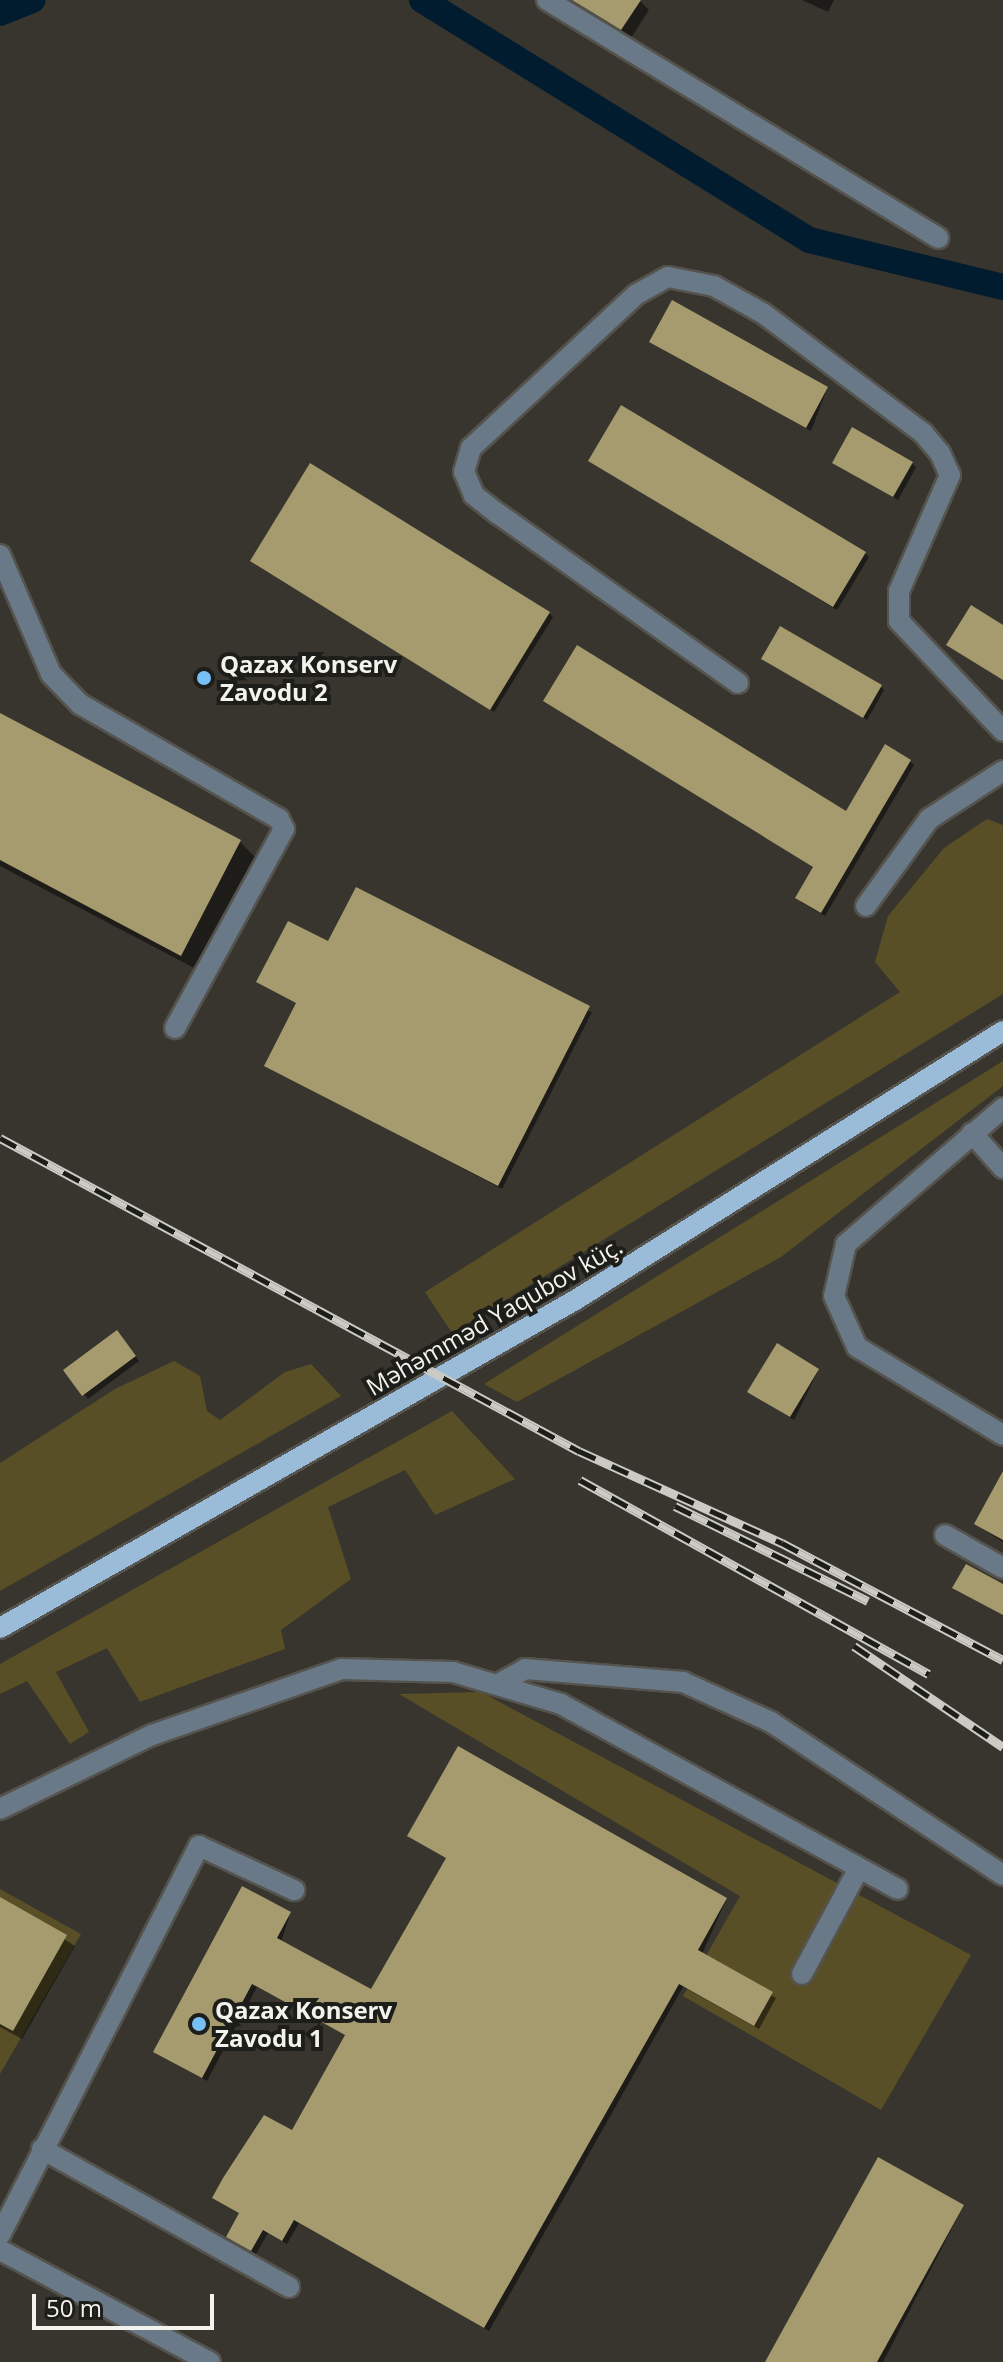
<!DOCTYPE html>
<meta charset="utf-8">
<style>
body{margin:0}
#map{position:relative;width:1003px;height:2362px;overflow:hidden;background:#37352e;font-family:"Open Sans",sans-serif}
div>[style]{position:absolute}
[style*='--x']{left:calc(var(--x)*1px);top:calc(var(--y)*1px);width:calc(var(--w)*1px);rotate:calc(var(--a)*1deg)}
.green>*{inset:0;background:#594f27}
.shadow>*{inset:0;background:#0007}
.canal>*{height:26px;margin:-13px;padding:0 13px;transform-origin:13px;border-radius:13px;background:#021c2f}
.building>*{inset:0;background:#a69b6e}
.roads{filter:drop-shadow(2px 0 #55534d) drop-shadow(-2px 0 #55534d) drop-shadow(0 2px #55534d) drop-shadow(0 -2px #55534d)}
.minor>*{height:20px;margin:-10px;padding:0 10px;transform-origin:10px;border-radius:10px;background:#697987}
.major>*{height:20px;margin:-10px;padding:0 10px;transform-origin:10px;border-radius:10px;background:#9bbcd8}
.rail>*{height:9px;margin-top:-4.5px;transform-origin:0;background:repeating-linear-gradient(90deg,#1d1d19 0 18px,#cbcac4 0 36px);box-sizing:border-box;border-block:2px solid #cbcac4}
.dots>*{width:22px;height:22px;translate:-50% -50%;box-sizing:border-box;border:4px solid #1d1d19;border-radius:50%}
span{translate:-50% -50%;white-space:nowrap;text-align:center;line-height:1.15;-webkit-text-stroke:8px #1d1d19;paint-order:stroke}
.poi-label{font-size:24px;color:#f3f2ed;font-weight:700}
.left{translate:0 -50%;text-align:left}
.street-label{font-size:24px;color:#f3f2ed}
.scale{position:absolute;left:32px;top:2294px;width:182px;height:36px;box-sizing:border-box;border:4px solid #f3f2ed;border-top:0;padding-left:10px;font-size:24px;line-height:28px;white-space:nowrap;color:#f3f2ed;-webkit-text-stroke:6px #1d1d19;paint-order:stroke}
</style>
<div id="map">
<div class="green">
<i style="clip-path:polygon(987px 819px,1003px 825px,1003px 994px,452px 1333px,425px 1292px,900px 992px,875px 962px,888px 916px,944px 848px)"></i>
<i style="clip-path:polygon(1003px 1061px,1003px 1086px,781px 1257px,517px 1402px,484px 1384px)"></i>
<i style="clip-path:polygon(174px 1361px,200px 1376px,207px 1411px,220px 1420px,285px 1372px,311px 1364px,341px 1396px,0 1591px,0 1463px,115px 1389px)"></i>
<i style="clip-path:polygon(452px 1411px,515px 1479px,435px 1515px,405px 1470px,328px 1507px,351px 1579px,281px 1630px,285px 1649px,140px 1702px,107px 1648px,56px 1672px,89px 1732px,70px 1744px,27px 1681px,0 1694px,0 1664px)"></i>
<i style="clip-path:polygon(481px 1692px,971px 1955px,881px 2110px,683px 1996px,740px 1896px,399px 1694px)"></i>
<i style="clip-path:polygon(0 1889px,81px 1934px,0 2074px)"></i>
</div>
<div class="shadow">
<i style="clip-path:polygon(573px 0,639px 0,649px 10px,631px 38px)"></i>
<i style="clip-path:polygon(802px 0,834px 0,828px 12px)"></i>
<i style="clip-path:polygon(673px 303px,827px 389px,811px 431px,656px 346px)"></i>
<i style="clip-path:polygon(834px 463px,911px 463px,916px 467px,898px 500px)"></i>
<i style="clip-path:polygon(594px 464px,865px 553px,869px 557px,837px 610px)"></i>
<i style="clip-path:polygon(256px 565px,549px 613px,553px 617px,494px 712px)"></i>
<i style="clip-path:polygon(768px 663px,880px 686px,884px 690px,867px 720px)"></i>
<i style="clip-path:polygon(550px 705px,846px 814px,910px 761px,914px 765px,825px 916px,801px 902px,815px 868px)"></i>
<i style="clip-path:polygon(0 716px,240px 842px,255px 857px,196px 969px,0 866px)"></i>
<i style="clip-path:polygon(329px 944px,592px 1012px,502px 1189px,266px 1066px,298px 1004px,259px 982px)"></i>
<i style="clip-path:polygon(121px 1337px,139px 1361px,88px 1399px,66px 1371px)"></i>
<i style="clip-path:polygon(818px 1371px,794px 1420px,754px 1395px)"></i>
<i style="clip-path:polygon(1003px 1475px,1003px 1542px,976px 1524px)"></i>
<i style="clip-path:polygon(0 1899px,75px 1946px,22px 2039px,0 2027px)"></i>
<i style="clip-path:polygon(726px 1900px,702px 1954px,776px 1998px,759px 2029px,683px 1987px,489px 2331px,299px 2223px,287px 2244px,268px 2233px,256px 2254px,232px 2240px,347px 2036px,257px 1987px,207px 2081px,156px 2052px,290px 1914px,281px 1942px,372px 1992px)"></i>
<i style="clip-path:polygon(963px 2207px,883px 2362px,767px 2362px)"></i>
</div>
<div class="canal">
<i style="--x:422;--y:0;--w:455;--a:31.8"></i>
<i style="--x:809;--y:240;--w:200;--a:13.6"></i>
<i style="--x:0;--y:13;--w:35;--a:-22"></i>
</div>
<div class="building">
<i style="clip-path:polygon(572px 0,641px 0,621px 30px)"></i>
<i style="clip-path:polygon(672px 300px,828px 387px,806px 428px,649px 342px)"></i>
<i style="clip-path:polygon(621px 405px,866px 552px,833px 607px,588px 461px)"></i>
<i style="clip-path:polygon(852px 427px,913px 462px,893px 497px,832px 463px)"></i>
<i style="clip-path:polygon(310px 463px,550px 612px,490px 710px,250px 561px)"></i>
<i style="clip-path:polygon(971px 605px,1003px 625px,1003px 680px,946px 645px)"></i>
<i style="clip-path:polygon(780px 626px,882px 685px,863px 718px,761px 659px)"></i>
<i style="clip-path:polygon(577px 645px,846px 811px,885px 744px,911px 760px,821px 913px,795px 898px,813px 867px,543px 701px)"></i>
<i style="clip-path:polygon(0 713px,241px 840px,181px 956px,0 860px)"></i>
<i style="clip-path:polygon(356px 887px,590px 1006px,498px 1186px,264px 1066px,296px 1003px,256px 982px,288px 921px,328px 941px)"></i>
<i style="clip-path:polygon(117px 1330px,136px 1356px,82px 1396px,63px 1370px)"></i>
<i style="clip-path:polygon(777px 1343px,819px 1369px,790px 1417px,747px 1392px)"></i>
<i style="clip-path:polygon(1003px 1471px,1003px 1540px,974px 1524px)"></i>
<i style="clip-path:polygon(966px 1564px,1003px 1584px,1003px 1615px,952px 1588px)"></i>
<i style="clip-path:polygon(458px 1746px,727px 1898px,698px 1950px,773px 1992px,754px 2026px,679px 1984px,484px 2328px,294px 2220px,282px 2241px,263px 2230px,251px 2251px,226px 2237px,239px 2213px,212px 2198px,223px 2178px,264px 2115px,292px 2130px,345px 2035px,252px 1984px,202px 2078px,153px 2052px,242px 1886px,291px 1912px,277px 1938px,371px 1989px,446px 1858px,407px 1836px)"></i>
<i style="clip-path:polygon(0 1897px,67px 1935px,13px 2031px,0 2024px)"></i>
<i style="clip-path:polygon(878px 2157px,964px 2205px,877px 2362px,765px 2362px)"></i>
</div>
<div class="roads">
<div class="minor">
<i style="--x:547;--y:0;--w:458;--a:31.3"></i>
<i style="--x:0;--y:555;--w:129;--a:66.8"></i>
<i style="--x:51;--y:674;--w:42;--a:46"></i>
<i style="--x:80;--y:704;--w:230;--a:30"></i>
<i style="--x:279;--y:819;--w:11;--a:63"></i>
<i style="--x:284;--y:829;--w:227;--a:118.7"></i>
<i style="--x:738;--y:683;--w:294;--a:-144.8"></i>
<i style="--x:498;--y:514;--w:31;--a:-142"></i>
<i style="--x:474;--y:495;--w:25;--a:-113"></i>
<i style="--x:464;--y:472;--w:25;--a:-74"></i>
<i style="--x:471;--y:448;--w:226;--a:-42.9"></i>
<i style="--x:637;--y:294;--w:35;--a:-29"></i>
<i style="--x:668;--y:277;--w:47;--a:11.1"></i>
<i style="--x:714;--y:286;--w:57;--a:29.2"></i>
<i style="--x:764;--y:314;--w:199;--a:36.8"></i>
<i style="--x:923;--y:433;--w:26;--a:50"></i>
<i style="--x:940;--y:453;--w:24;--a:66"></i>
<i style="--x:950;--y:475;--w:127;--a:113.7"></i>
<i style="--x:899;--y:591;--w:30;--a:90"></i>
<i style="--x:899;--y:621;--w:151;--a:46.6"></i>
<i style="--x:866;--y:906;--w:107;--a:-54.1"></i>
<i style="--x:929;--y:819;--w:88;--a:-33"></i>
<i style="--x:1003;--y:1108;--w:208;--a:139.1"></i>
<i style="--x:846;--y:1244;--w:53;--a:103"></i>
<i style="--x:834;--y:1296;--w:56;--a:65.7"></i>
<i style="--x:857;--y:1347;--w:170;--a:31.1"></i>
<i style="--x:972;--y:1133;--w:47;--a:48.5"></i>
<i style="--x:945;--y:1535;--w:67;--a:29.6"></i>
<i style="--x:502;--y:1682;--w:26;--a:-29"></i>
<i style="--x:525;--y:1669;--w:159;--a:4.7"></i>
<i style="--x:683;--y:1682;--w:97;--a:24.4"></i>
<i style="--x:771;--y:1722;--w:278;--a:33.4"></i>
<i style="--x:0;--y:1809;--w:169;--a:-26"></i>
<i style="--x:152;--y:1735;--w:200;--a:-19.2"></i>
<i style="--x:341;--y:1669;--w:112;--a:1.5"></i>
<i style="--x:453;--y:1672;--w:113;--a:16.5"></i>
<i style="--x:561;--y:1704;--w:384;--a:28.8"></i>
<i style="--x:802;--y:1974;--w:120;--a:-61.7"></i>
<i style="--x:42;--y:2149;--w:283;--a:29.2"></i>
<i style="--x:0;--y:2235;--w:437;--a:-62.9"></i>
<i style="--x:199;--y:1846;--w:105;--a:24.9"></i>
<i style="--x:0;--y:2250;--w:238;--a:28.1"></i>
</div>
<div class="major">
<i style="--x:0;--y:1628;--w:664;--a:-29.69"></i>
<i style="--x:577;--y:1299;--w:503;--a:-32.17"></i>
</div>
</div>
<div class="rail">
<i style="--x:0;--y:1138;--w:658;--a:28.4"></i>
<i style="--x:579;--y:1451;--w:223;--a:24.4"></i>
<i style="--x:782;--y:1543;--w:250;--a:27.9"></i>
<i style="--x:580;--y:1480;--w:399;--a:29.1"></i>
<i style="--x:675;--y:1506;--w:215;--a:26.2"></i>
<i style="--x:854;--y:1646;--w:180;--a:34.1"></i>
</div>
<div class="dots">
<i style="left:204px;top:678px;background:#78bff7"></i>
<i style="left:199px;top:2024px;background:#78bff7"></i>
</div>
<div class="poi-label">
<span class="left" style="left:220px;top:678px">Qazax Konserv<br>Zavodu 2</span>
<span class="left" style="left:215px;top:2024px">Qazax Konserv<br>Zavodu 1</span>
</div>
<div class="street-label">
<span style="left:494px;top:1316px;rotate:-30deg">Məhəmməd Yaqubov küç.</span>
</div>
<div class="scale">50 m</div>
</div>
